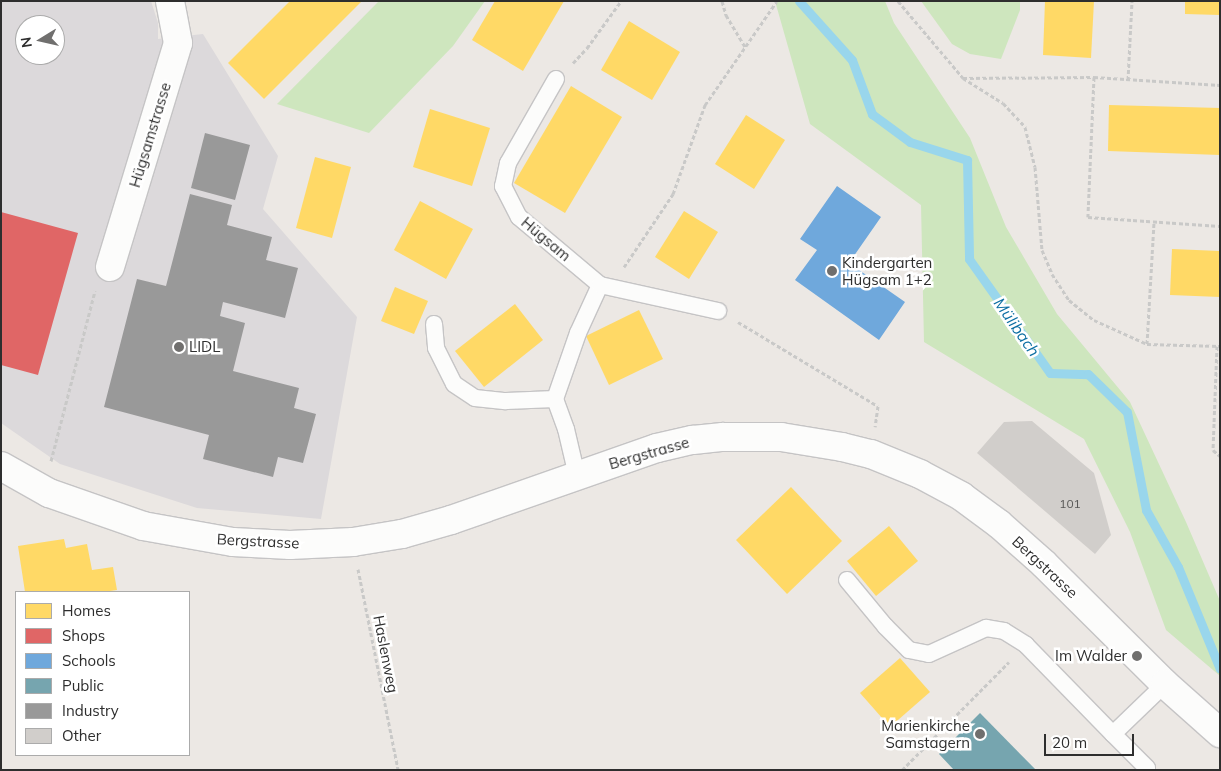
<!DOCTYPE html>
<meta charset="utf-8">
<style>
body{margin:0}
#map{position:relative;width:1221px;height:771px;overflow:hidden;background:#ece8e4;font-family:Mulish,sans-serif}
div>[style]{position:absolute}
[style*='--x']{left:calc(var(--x)*1px);top:calc(var(--y)*1px);width:calc(var(--w)*1px);rotate:calc(var(--a)*1deg)}
.industrial>*{inset:0;background:#dcd9db}
.green>*{inset:0;background:#cee6be}
.homes>*{inset:0;background:#ffd966}
.shops>*{inset:0;background:#e06666}
.schools>*{inset:0;background:#6fa8dc}
.public>*{inset:0;background:#76a5af}
.industry>*{inset:0;background:#999}
.stream>*{height:9px;margin:-4.5px;padding:0 4.5px;transform-origin:4.5px;border-radius:4.5px;background:#99d6ec}
.building>*{inset:0;background:#d1cecb}
.path>*{height:3px;margin-top:-1.5px;transform-origin:0;background:repeating-linear-gradient(90deg,#c9c9c8 0 4px,transparent 0 6.5px)}
.roads{filter:drop-shadow(1px 0 #c5c4c5) drop-shadow(-1px 0 #c5c4c5) drop-shadow(0 1px #c5c4c5) drop-shadow(0 -1px #c5c4c5)}
.service>*{height:16px;margin:-8px;padding:0 8px;transform-origin:8px;border-radius:8px;background:#fcfcfb}
.minor>*{height:28px;margin:-14px;padding:0 14px;transform-origin:14px;border-radius:14px;background:#fcfcfb}
.secondary>*{height:28px;margin:-14px;padding:0 14px;transform-origin:14px;border-radius:14px;background:#fcfcfb}
.dots>*{width:14px;height:14px;translate:-50% -50%;box-sizing:border-box;border:2px solid #fff;border-radius:50%}
span{translate:-50% -50%;white-space:nowrap;text-align:center;line-height:1.15;-webkit-text-stroke:5px #fff;paint-order:stroke}
.number-label{font-size:12px;color:#585857}
.number-label span{-webkit-text-stroke-width:0}
.street-label{font-size:15px;color:#2e2e2e}
.poi-label{font-size:15px;color:#2e2e2e}
.left{translate:0 -50%;text-align:left}
.right{translate:-100% -50%;text-align:right}
.water-label{font-size:16px;color:#0d6fa3;font-style:italic}
.frame{position:absolute;inset:0;border:2px solid #2e2e2e;pointer-events:none}
.legend{position:absolute;left:15px;top:591px;width:175px;height:165px;box-sizing:border-box;background:#fff;border:1px solid #ababab;margin:0;padding:6px 9px;list-style:none;font-size:15px;color:#2e2e2e}
.legend li{display:flex;align-items:center;gap:10px;height:25px}
.legend b{width:25px;border:1px solid #ababab}
.north{position:absolute;left:15px;top:15px;width:50px;height:50px;box-sizing:border-box;background:#fff;border:1px solid #ababab;border-radius:50%;rotate:261deg;font-size:14px;font-weight:700;line-height:20px;text-align:center;color:#2e2e2e}
.north::after{content:'';display:block;margin:auto;width:18px;height:22px;background:#706f6e;clip-path:polygon(50% 0,100% 100%,50% 72%,0 100%)}
.scale{position:absolute;left:1044px;top:734px;width:90px;height:22px;box-sizing:border-box;border:2px solid #2e2e2e;border-top:0;padding-left:6px;font-size:15px;line-height:18px;white-space:nowrap;color:#2e2e2e;-webkit-text-stroke:4px #fff;paint-order:stroke}
</style>
<div id="map">
<div class="industrial">
<i style="clip-path:polygon(evenodd,1px 1px,151px 1px,158px 23px,158px 39px,203px 34px,278px 156px,263px 209px,357px 317px,321px 519px,197px 508px,60px 464px,1px 423px,1px 1px,25px 25px,55px 25px,55px 55px,25px 55px,25px 25px)"></i>
</div>
<div class="green">
<i style="clip-path:polygon(379px 1px,485px 1px,453px 46px,369px 133px,277px 104px)"></i>
<i style="clip-path:polygon(775px 1px,885px 1px,894px 23px,970px 138px,1006px 227px,1057px 314px,1130px 402px,1186px 522px,1220px 601px,1220px 676px,1166px 630px,1130px 532px,1084px 439px,924px 342px,921px 205px,810px 124px)"></i>
<i style="clip-path:polygon(921px 1px,1020px 1px,1020px 10px,1001px 59px,970px 54px,952px 44px)"></i>
</div>
<div class="homes">
<i style="clip-path:polygon(290px 1px,362px 1px,264px 99px,228px 63px)"></i>
<i style="clip-path:polygon(495px 1px,564px 1px,523px 71px,472px 40px)"></i>
<i style="clip-path:polygon(1045px 1px,1094px 1px,1091px 58px,1043px 55px)"></i>
<i style="clip-path:polygon(1185px 1px,1220px 1px,1220px 15px,1185px 14px)"></i>
<i style="clip-path:polygon(629px 21px,680px 52px,652px 100px,601px 70px)"></i>
<i style="clip-path:polygon(571px 86px,622px 117px,565px 213px,514px 183px)"></i>
<i style="clip-path:polygon(1109px 105px,1220px 108px,1220px 155px,1108px 151px)"></i>
<i style="clip-path:polygon(430px 109px,490px 128px,472px 186px,413px 167px)"></i>
<i style="clip-path:polygon(746px 115px,785px 140px,754px 189px,715px 164px)"></i>
<i style="clip-path:polygon(315px 157px,351px 167px,332px 238px,296px 228px)"></i>
<i style="clip-path:polygon(420px 201px,473px 229px,446px 279px,394px 250px)"></i>
<i style="clip-path:polygon(684px 211px,718px 232px,689px 279px,655px 257px)"></i>
<i style="clip-path:polygon(1172px 249px,1220px 251px,1220px 297px,1170px 295px)"></i>
<i style="clip-path:polygon(395px 287px,428px 301px,414px 334px,381px 321px)"></i>
<i style="clip-path:polygon(515px 304px,543px 340px,484px 387px,455px 351px)"></i>
<i style="clip-path:polygon(639px 310px,663px 359px,609px 385px,586px 336px)"></i>
<i style="clip-path:polygon(791px 487px,842px 541px,787px 594px,736px 540px)"></i>
<i style="clip-path:polygon(889px 526px,918px 561px,876px 596px,847px 561px)"></i>
<i style="clip-path:polygon(64px 539px,66px 548px,87px 544px,92px 570px,113px 567px,117px 590px,103px 592px,25px 592px,18px 546px)"></i>
<i style="clip-path:polygon(900px 658px,930px 692px,890px 727px,860px 693px)"></i>
</div>
<div class="shops">
<i style="clip-path:polygon(1px 212px,78px 233px,38px 375px,1px 365px)"></i>
</div>
<div class="schools">
<i style="clip-path:polygon(837px 186px,881px 217px,849px 263px,905px 302px,879px 340px,795px 280px,817px 250px,800px 239px)"></i>
</div>
<div class="public">
<i style="clip-path:polygon(980px 713px,1036px 770px,954px 770px,939px 754px)"></i>
</div>
<div class="industry">
<i style="clip-path:polygon(205px 133px,250px 145px,235px 200px,191px 188px)"></i>
<i style="clip-path:polygon(190px 194px,232px 205px,227px 225px,272px 237px,266px 260px,298px 268px,285px 318px,223px 302px,220px 316px,245px 323px,233px 371px,299px 388px,294px 408px,316px 414px,303px 463px,278px 457px,273px 477px,203px 459px,209px 435px,104px 407px,137px 279px,166px 286px)"></i>
</div>
<div class="stream">
<i style="--x:799;--y:1;--w:79;--a:48.1"></i>
<i style="--x:852;--y:60;--w:58;--a:69.7"></i>
<i style="--x:872;--y:114;--w:47;--a:36.4"></i>
<i style="--x:910;--y:142;--w:60;--a:17.5"></i>
<i style="--x:967;--y:160;--w:99;--a:88.8"></i>
<i style="--x:969;--y:259;--w:140;--a:54.6"></i>
<i style="--x:1050;--y:373;--w:38;--a:2"></i>
<i style="--x:1088;--y:374;--w:54;--a:44.3"></i>
<i style="--x:1127;--y:412;--w:100;--a:79"></i>
<i style="--x:1146;--y:510;--w:65;--a:60.7"></i>
<i style="--x:1178;--y:567;--w:110;--a:67.6"></i>
</div>
<div class="building">
<i style="clip-path:polygon(1032px 421px,1094px 473px,1111px 535px,1095px 554px,977px 453px,1004px 422px)"></i>
</div>
<div class="path">
<i style="--x:722;--y:1;--w:15;--a:74"></i>
<i style="--x:726;--y:15;--w:37;--a:59"></i>
<i style="--x:898;--y:1;--w:101;--a:49.8"></i>
<i style="--x:963;--y:78;--w:47;--a:32"></i>
<i style="--x:1003;--y:103;--w:33;--a:47"></i>
<i style="--x:1025;--y:127;--w:41;--a:76"></i>
<i style="--x:1035;--y:167;--w:83;--a:85.2"></i>
<i style="--x:1042;--y:250;--w:26;--a:67"></i>
<i style="--x:1052;--y:274;--w:31;--a:57"></i>
<i style="--x:1069;--y:300;--w:32;--a:39"></i>
<i style="--x:1094;--y:320;--w:58;--a:24.4"></i>
<i style="--x:1147;--y:344;--w:73;--a:1.6"></i>
<i style="--x:573;--y:63;--w:21;--a:-47"></i>
<i style="--x:587;--y:48;--w:58;--a:-54.1"></i>
<i style="--x:1094;--y:77;--w:140;--a:92.5"></i>
<i style="--x:1088;--y:217;--w:132;--a:3.9"></i>
<i style="--x:963;--y:78;--w:131;--a:-0.4"></i>
<i style="--x:1094;--y:77;--w:126;--a:3.6"></i>
<i style="--x:1128;--y:80;--w:79;--a:-87.1"></i>
<i style="--x:624;--y:267;--w:88;--a:-56.1"></i>
<i style="--x:673;--y:194;--w:95;--a:-70.2"></i>
<i style="--x:705;--y:105;--w:126;--a:-55.3"></i>
<i style="--x:738;--y:322;--w:163;--a:31"></i>
<i style="--x:878;--y:406;--w:21;--a:98"></i>
<i style="--x:1147;--y:344;--w:122;--a:-86.7"></i>
<i style="--x:1217;--y:346;--w:104;--a:92.2"></i>
<i style="--x:1213;--y:450;--w:9;--a:41"></i>
<i style="--x:51;--y:461;--w:176;--a:-75.5"></i>
<i style="--x:358;--y:569;--w:205;--a:78.7"></i>
<i style="--x:902;--y:770;--w:152;--a:-45.3"></i>
</div>
<div class="roads">
<div class="service">
<i style="--x:556;--y:79;--w:97;--a:119.7"></i>
<i style="--x:508;--y:163;--w:24;--a:102"></i>
<i style="--x:503;--y:186;--w:35;--a:63"></i>
<i style="--x:519;--y:217;--w:106;--a:40"></i>
<i style="--x:600;--y:285;--w:53;--a:114.6"></i>
<i style="--x:578;--y:333;--w:70;--a:109.2"></i>
<i style="--x:555;--y:399;--w:32;--a:70"></i>
<i style="--x:566;--y:429;--w:48;--a:76.8"></i>
<i style="--x:600;--y:285;--w:121;--a:12.4"></i>
<i style="--x:434;--y:324;--w:24;--a:85"></i>
<i style="--x:436;--y:348;--w:40;--a:63.4"></i>
<i style="--x:454;--y:384;--w:25;--a:34"></i>
<i style="--x:475;--y:398;--w:31;--a:6"></i>
<i style="--x:506;--y:401;--w:49;--a:-2.3"></i>
<i style="--x:847;--y:580;--w:60;--a:50.4"></i>
<i style="--x:885;--y:626;--w:34;--a:45"></i>
<i style="--x:909;--y:650;--w:20;--a:11"></i>
<i style="--x:929;--y:654;--w:63;--a:-24.5"></i>
<i style="--x:986;--y:628;--w:18;--a:9"></i>
<i style="--x:1004;--y:631;--w:26;--a:32"></i>
<i style="--x:1026;--y:645;--w:124;--a:45.7"></i>
<i style="--x:1146;--y:770;--w:2;--a:-63"></i>
<i style="--x:1147;--y:768;--w:48;--a:-135"></i>
<i style="--x:1113;--y:734;--w:72;--a:-43.9"></i>
</div>
<div class="minor">
<i style="--x:110;--y:267;--w:234;--a:-73.1"></i>
<i style="--x:178;--y:43;--w:43;--a:-100.8"></i>
</div>
<div class="secondary">
<i style="--x:1;--y:466;--w:55;--a:29.4"></i>
<i style="--x:49;--y:493;--w:100;--a:19.3"></i>
<i style="--x:143;--y:526;--w:91;--a:10.1"></i>
<i style="--x:233;--y:542;--w:57;--a:3"></i>
<i style="--x:290;--y:545;--w:63;--a:-2.7"></i>
<i style="--x:353;--y:542;--w:50;--a:-9.3"></i>
<i style="--x:402;--y:534;--w:51;--a:-15.9"></i>
<i style="--x:451;--y:520;--w:218;--a:-19.3"></i>
<i style="--x:657;--y:448;--w:37;--a:-13"></i>
<i style="--x:693;--y:440;--w:30;--a:-6"></i>
<i style="--x:723;--y:437;--w:58;--a:0"></i>
<i style="--x:781;--y:437;--w:62;--a:9.3"></i>
<i style="--x:842;--y:447;--w:30;--a:14"></i>
<i style="--x:871;--y:454;--w:53;--a:22.2"></i>
<i style="--x:920;--y:474;--w:47;--a:28.2"></i>
<i style="--x:961;--y:496;--w:47;--a:36.4"></i>
<i style="--x:999;--y:524;--w:60;--a:41.6"></i>
<i style="--x:1044;--y:564;--w:170;--a:44.8"></i>
<i style="--x:1165;--y:684;--w:74;--a:41.7"></i>
</div>
</div>
<div class="dots">
<i style="left:832px;top:271px;background:#706f6e"></i>
<i style="left:179px;top:347px;background:#706f6e"></i>
<i style="left:1137px;top:656px;background:#706f6e"></i>
<i style="left:980px;top:734px;background:#706f6e"></i>
</div>
<div class="number-label">
<span style="left:1070px;top:504px">101</span>
</div>
<div class="street-label">
<span style="left:150px;top:135px;rotate:-73deg">Hügsamstrasse</span>
<span style="left:546px;top:239px;rotate:40deg">Hügsam</span>
<span style="left:649px;top:453px;rotate:-16deg">Bergstrasse</span>
<span style="left:258px;top:541px;rotate:3deg">Bergstrasse</span>
<span style="left:1045px;top:567px;rotate:43deg">Bergstrasse</span>
<span style="left:386px;top:654px;rotate:79deg">Haslenweg</span>
</div>
<div class="poi-label">
<span class="left" style="left:842px;top:271px">Kindergarten<br>Hügsam 1+2</span>
<span class="left" style="left:189px;top:347px">LIDL</span>
<span class="right" style="left:1127px;top:656px">Im Walder</span>
<span class="right" style="left:970px;top:734px">Marienkirche<br>Samstagern</span>
</div>
<div class="water-label">
<span style="left:1017px;top:327px;rotate:55deg">Mülibach</span>
</div>
<div class="frame"></div>
<ul class="legend">
<li><b style="height:14px;background:#ffd966"></b>Homes</li>
<li><b style="height:14px;background:#e06666"></b>Shops</li>
<li><b style="height:14px;background:#6fa8dc"></b>Schools</li>
<li><b style="height:14px;background:#76a5af"></b>Public</li>
<li><b style="height:14px;background:#999"></b>Industry</li>
<li><b style="height:14px;background:#d1cecb"></b>Other</li>
</ul>
<div class="north">N</div>
<div class="scale">20 m</div>
</div>
